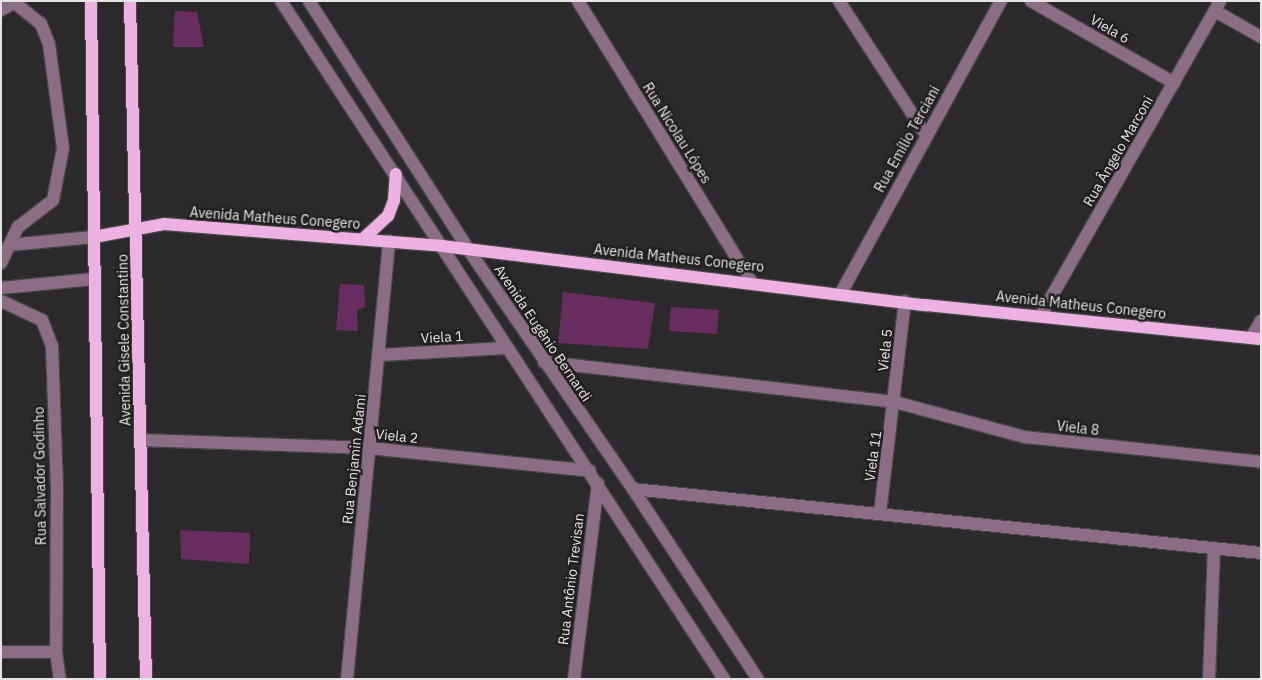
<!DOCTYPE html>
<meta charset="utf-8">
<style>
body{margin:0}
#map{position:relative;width:1262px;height:680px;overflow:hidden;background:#2b292b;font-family:"IBM Plex Sans",sans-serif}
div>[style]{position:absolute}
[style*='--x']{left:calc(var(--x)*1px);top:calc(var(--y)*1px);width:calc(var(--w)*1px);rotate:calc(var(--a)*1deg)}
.building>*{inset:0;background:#682d5f}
.roads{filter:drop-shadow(1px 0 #494749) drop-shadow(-1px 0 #494749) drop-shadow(0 1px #494749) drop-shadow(0 -1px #494749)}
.minor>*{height:12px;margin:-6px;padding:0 6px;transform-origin:6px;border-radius:6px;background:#8b6e85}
.major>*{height:12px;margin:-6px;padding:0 6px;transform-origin:6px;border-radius:6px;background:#edb2e2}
span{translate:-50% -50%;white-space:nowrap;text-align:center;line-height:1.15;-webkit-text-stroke:5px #221f21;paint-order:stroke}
.street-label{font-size:14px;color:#e6e4e5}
.frame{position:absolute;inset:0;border:2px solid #e6e4e5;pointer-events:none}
</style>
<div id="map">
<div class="building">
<i style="clip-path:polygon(175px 11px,197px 12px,204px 47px,173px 47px)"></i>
<i style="clip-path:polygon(340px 284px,364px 285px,365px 307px,357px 310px,358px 331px,336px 330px)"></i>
<i style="clip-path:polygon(563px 292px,655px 303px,648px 349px,558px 343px)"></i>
<i style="clip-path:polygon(671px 307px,719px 310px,717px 334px,669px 331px)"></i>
<i style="clip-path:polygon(180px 530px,250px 533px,249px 564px,181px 559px)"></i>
</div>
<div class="roads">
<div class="minor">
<i style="--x:281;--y:1;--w:810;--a:56.84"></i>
<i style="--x:309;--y:1;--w:295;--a:57.3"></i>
<i style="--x:468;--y:249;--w:291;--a:55.5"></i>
<i style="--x:633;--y:489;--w:227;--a:56.7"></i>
<i style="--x:578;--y:1;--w:329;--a:58.3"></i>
<i style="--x:839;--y:1;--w:160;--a:57"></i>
<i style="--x:1031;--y:1;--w:165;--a:29.8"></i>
<i style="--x:1;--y:10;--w:18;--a:-29"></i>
<i style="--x:1215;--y:11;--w:53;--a:29.5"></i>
<i style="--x:9;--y:245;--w:85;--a:-5.4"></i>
<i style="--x:1;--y:263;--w:40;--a:-65"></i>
<i style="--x:18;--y:227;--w:44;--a:-37.6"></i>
<i style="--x:53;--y:200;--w:53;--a:-79.1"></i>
<i style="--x:63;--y:148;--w:105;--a:-97.7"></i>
<i style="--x:49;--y:44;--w:22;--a:-112"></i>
<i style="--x:41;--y:24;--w:35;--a:-141"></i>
<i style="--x:1;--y:288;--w:93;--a:-5.5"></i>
<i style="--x:841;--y:293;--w:333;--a:-61.3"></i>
<i style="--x:1;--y:301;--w:45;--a:24.9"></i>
<i style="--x:42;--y:320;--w:28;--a:69"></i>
<i style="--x:52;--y:346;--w:140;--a:88"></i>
<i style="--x:57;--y:486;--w:166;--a:90.3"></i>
<i style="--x:56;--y:652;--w:27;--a:82"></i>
<i style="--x:1041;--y:315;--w:361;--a:-60.3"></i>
<i style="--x:1251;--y:338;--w:20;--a:-60"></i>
<i style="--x:380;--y:355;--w:126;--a:-3.2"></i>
<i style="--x:544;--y:362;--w:353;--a:6.5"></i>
<i style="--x:895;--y:402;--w:135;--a:15.1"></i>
<i style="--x:1025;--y:437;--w:237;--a:6"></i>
<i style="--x:141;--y:440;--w:228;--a:2"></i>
<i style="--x:369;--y:448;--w:222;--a:5.9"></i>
<i style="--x:633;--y:489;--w:631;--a:5.82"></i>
<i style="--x:880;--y:513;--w:213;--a:-83.3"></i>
<i style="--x:1;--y:652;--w:55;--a:0"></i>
<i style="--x:347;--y:679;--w:440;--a:-84.5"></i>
<i style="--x:574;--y:679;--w:197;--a:-83"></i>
<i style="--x:1209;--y:679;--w:131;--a:-87.8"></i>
</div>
<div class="major">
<i style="--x:91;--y:1;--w:678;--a:89.24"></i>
<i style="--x:130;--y:1;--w:678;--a:88.65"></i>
<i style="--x:94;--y:237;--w:71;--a:-10.5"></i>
<i style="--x:164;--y:224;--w:279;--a:4.5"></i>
<i style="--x:442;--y:246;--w:487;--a:7"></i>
<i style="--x:925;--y:305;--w:338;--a:5.8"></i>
<i style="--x:363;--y:239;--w:34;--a:-43"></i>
<i style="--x:388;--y:216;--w:17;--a:-69"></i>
<i style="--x:394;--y:200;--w:26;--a:-86"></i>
</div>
</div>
<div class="street-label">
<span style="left:1110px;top:29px;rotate:30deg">Viela 6</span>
<span style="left:677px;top:133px;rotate:58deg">Rua Nicolau Lópes</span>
<span style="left:907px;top:139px;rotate:-61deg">Rua Emílio Terciani</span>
<span style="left:1118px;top:151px;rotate:-60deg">Rua Ângelo Marconi</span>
<span style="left:275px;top:218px;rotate:4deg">Avenida Matheus Conegero</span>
<span style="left:679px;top:258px;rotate:6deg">Avenida Matheus Conegero</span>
<span style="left:1081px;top:305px;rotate:6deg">Avenida Matheus Conegero</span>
<span style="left:543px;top:333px;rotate:56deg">Avenida Eugênio Bernardi</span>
<span style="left:442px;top:337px;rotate:-3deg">Viela 1</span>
<span style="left:124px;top:340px;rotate:-91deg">Avenida Gisele Constantino</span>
<span style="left:885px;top:350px;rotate:-84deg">Viela 5</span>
<span style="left:1078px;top:428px;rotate:6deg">Viela 8</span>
<span style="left:397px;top:436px;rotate:6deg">Viela 2</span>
<span style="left:873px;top:456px;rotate:-82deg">Viela 11</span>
<span style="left:354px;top:459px;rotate:-84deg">Rua Benjamin Adami</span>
<span style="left:40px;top:476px;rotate:-91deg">Rua Salvador Godinho</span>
<span style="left:571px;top:579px;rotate:-83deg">Rua Antônio Trevisan</span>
</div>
<div class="frame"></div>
</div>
